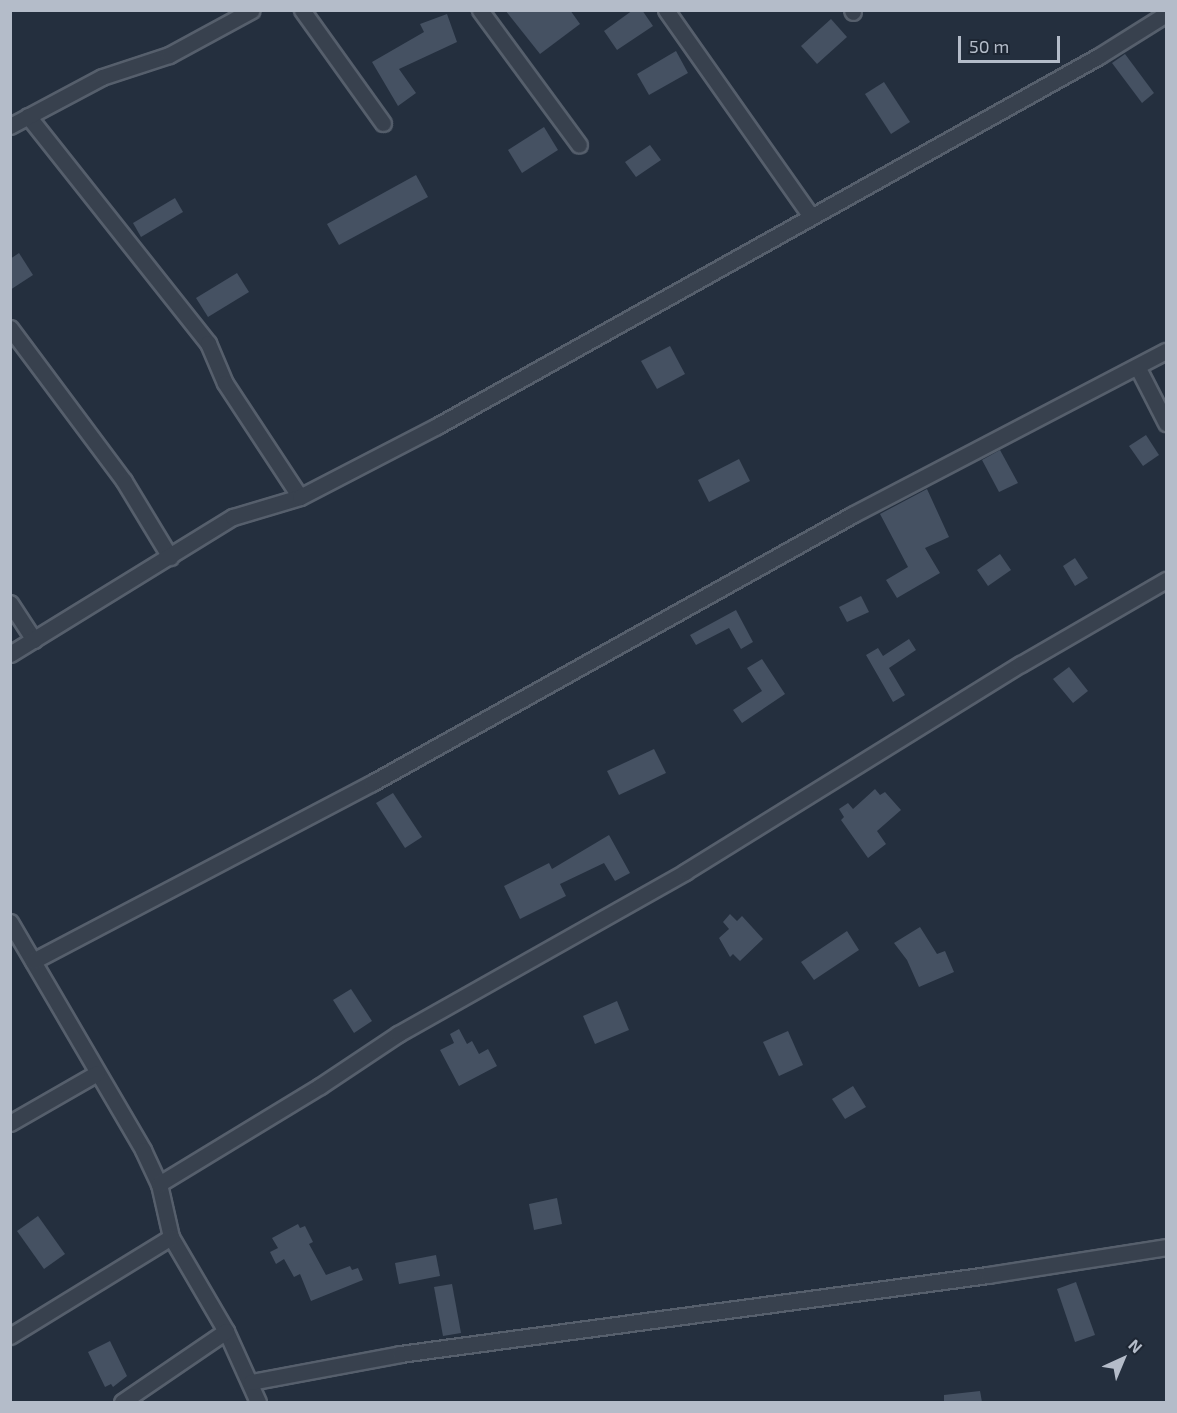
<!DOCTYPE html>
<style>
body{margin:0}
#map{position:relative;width:1177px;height:1413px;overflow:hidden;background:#242f3e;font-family:"Exo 2",sans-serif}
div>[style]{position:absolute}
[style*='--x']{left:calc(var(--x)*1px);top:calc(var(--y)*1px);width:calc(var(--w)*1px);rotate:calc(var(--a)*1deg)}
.building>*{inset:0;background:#455162}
.roads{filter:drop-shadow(2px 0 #565f6c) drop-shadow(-2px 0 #565f6c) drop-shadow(0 2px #565f6c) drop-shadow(0 -2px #565f6c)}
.street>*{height:15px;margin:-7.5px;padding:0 7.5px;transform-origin:7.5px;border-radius:7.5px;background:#38414e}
span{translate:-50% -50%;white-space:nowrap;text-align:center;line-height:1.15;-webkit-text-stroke:4.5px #1d2633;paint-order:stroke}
.frame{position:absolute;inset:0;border:12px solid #b4bcc9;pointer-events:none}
.north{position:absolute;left:1093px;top:1329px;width:60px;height:60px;-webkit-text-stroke:4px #1d2633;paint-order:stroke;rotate:44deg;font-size:16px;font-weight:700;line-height:24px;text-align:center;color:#b4bcc9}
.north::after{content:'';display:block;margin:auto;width:21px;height:27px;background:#b4bcc9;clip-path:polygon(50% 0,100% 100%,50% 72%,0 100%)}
.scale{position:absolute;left:958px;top:36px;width:102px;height:27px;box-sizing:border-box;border:3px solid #b4bcc9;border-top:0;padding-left:8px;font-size:18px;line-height:21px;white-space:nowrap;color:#b4bcc9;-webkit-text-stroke:4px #1d2633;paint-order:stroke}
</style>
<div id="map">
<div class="building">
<i style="clip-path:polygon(505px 10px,570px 10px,580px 24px,540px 54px)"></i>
<i style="clip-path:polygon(633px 10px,642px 10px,653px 26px,617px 50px,604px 31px)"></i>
<i style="clip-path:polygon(447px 14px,457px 42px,399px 69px,416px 93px,398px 106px,372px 62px,424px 32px,420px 24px)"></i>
<i style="clip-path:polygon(831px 19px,847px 37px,817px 64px,801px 46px)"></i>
<i style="clip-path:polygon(676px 51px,688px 73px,649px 95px,637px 74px)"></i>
<i style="clip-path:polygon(1125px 54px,1154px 93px,1142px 103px,1112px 63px)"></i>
<i style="clip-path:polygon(884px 82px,910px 122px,891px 134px,865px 94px)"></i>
<i style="clip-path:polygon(544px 127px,558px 150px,522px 173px,508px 150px)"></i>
<i style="clip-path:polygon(650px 145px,661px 160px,636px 177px,625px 162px)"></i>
<i style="clip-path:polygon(416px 175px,428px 197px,339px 245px,327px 224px)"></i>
<i style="clip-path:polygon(175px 198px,183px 212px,141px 237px,133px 223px)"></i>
<i style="clip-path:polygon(19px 253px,33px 275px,10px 290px,10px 259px)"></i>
<i style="clip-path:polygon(237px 273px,249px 292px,208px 317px,196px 298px)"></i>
<i style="clip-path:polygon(670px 346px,685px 374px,657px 389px,641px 361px)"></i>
<i style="clip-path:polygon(1146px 435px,1159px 455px,1143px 466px,1129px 446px)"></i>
<i style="clip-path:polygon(1000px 450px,1018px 483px,999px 492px,982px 460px)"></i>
<i style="clip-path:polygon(739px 459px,750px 481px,709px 502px,698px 480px)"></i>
<i style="clip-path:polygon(927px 489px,949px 537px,925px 548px,940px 573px,897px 598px,886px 580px,908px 567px,880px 514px)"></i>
<i style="clip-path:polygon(1000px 554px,1011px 570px,988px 586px,977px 570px)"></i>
<i style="clip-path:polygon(1075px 558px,1088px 578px,1075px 586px,1063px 566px)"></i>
<i style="clip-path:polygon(861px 596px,869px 612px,847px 622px,839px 607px)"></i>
<i style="clip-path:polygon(736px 610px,753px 642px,741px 649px,729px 628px,696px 645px,690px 635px)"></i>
<i style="clip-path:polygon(909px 639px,916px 650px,889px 668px,905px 695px,893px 702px,866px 655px,878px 648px,883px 656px)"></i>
<i style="clip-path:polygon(762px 659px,785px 694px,742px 723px,733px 710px,762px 691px,747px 668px)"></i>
<i style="clip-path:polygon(1069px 667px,1088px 691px,1073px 703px,1053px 679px)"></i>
<i style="clip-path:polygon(654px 749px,666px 773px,619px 795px,607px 771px)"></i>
<i style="clip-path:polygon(875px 789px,880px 795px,885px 792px,901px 810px,877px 831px,886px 844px,868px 858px,841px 820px,844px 817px,839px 809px,848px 803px,853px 809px)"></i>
<i style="clip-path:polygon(393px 793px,422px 837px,405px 848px,376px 803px)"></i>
<i style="clip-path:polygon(609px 835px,630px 873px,615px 881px,604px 863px,560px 884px,566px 896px,520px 919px,504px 886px,549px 863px,552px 869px)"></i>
<i style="clip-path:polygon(730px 914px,737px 921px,742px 916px,763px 939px,740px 961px,733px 954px,730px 957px,719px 938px,729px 929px,723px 922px)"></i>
<i style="clip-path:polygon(920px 927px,937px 954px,945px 951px,954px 972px,919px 987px,907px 960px,894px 943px)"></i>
<i style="clip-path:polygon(847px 931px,859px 950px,814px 980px,801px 962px)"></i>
<i style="clip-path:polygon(351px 989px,372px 1021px,354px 1033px,333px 1000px)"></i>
<i style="clip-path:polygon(617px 1001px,629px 1030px,595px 1044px,583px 1016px)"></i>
<i style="clip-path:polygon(459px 1029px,467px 1044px,472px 1041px,479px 1054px,488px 1049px,497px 1066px,459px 1086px,440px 1050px,454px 1043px,450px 1034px)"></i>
<i style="clip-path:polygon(788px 1031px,803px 1065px,779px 1076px,763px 1042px)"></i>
<i style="clip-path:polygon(853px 1086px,866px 1107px,845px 1119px,832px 1099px)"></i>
<i style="clip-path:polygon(557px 1198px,562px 1224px,534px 1230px,529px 1204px)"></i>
<i style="clip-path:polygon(38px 1216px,65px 1254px,44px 1269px,17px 1231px)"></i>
<i style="clip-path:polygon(298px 1224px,300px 1228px,305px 1226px,313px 1242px,309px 1244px,326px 1275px,350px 1266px,352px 1270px,358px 1268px,363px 1280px,311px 1301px,300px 1274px,294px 1277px,284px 1259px,276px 1264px,270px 1252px,278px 1248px,272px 1238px)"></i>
<i style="clip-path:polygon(436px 1255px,440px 1276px,399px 1284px,395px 1263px)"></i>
<i style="clip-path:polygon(1076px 1282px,1095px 1335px,1075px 1342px,1057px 1289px)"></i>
<i style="clip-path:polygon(452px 1284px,461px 1333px,443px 1336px,434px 1287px)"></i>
<i style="clip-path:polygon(110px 1341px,127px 1376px,113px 1387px,111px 1384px,105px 1387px,88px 1352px)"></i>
<i style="clip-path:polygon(980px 1391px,982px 1402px,944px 1402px,944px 1395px)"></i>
</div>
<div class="roads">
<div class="street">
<i style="--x:302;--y:10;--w:139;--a:54.4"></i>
<i style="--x:480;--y:10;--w:167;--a:53.7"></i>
<i style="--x:666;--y:10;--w:252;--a:54.9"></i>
<i style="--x:852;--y:10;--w:2;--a:63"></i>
<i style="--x:28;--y:116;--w:290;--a:51.6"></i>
<i style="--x:208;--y:343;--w:43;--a:67"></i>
<i style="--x:225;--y:383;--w:136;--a:56.7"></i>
<i style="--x:10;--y:126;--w:104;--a:-28"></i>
<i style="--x:102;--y:77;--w:71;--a:-18.2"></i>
<i style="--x:169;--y:55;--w:94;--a:-28.5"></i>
<i style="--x:10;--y:328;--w:191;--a:53.3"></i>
<i style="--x:124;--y:481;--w:89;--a:58.8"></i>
<i style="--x:1138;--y:368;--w:62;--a:63"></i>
<i style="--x:10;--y:603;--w:44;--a:57"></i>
<i style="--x:10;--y:654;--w:262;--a:-31.6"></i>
<i style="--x:233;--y:517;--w:70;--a:-16.6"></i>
<i style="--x:300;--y:497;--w:154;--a:-27.4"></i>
<i style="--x:437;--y:426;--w:758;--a:-29.2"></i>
<i style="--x:1099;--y:56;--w:79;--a:-32.1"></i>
<i style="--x:10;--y:922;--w:264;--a:59.7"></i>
<i style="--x:143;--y:1150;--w:38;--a:65"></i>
<i style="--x:159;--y:1184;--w:54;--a:77.2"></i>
<i style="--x:171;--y:1237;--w:109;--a:59.7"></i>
<i style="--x:226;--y:1331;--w:78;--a:65.7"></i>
<i style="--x:33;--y:961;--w:383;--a:-27.7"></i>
<i style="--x:372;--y:783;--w:550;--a:-29.18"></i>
<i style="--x:852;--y:515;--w:354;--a:-27.6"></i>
<i style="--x:10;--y:1123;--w:100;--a:-29.9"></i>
<i style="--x:159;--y:1184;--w:188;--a:-31.3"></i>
<i style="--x:320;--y:1086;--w:94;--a:-33.7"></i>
<i style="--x:398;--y:1034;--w:330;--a:-29.4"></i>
<i style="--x:685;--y:872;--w:395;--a:-31.8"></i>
<i style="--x:1021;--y:664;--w:168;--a:-30.1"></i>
<i style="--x:10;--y:1336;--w:189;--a:-31.6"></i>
<i style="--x:251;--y:1382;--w:152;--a:-10.6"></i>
<i style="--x:400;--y:1354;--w:593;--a:-7.65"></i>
<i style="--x:988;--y:1275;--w:180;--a:-8.9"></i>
<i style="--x:122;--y:1402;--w:126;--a:-34.3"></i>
</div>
</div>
<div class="frame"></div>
<div class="north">N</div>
<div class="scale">50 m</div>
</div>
